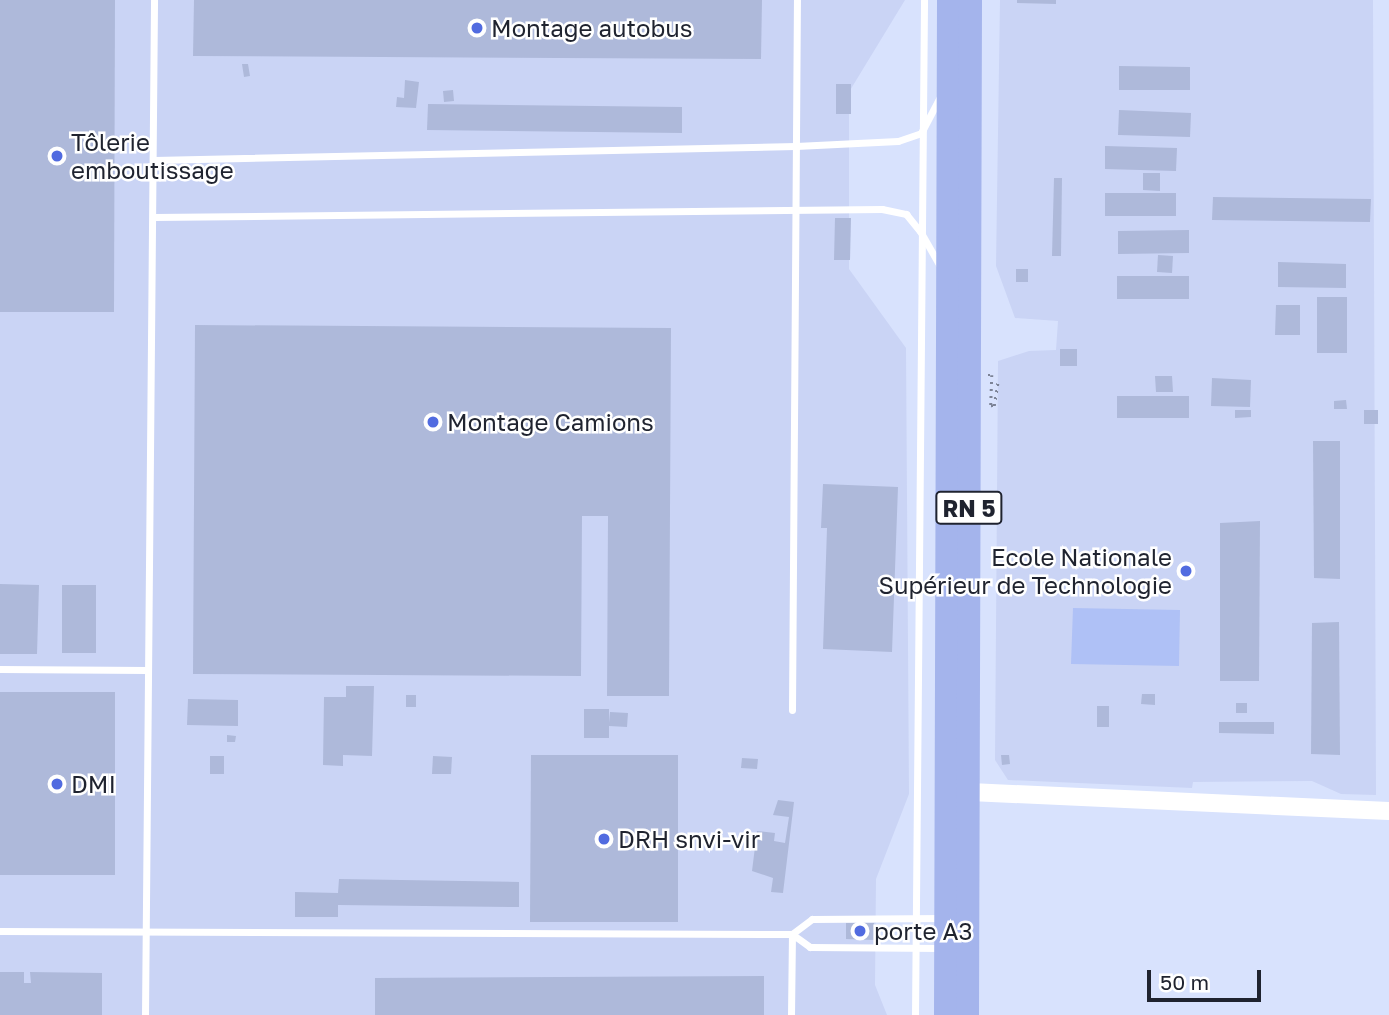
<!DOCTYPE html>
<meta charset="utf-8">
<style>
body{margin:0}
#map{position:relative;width:1389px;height:1015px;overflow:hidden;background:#d8e2fd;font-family:"Golos Text",sans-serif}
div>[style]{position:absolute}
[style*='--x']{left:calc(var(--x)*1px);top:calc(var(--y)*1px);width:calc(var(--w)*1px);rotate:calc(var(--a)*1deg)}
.built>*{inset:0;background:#cad4f5}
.green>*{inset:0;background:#afc1f6}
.building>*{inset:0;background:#aeb9da}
.path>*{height:2.5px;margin-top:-1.25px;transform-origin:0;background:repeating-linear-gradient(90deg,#7c8396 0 2px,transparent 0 7px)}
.service>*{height:7px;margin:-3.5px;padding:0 3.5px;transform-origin:3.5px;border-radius:3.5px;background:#fff}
.tertiary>*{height:18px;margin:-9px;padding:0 9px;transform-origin:9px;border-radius:9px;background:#fff}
.trunk>*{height:23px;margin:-11.5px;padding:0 11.5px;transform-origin:11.5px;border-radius:11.5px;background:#a4b4ec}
.dots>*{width:19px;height:19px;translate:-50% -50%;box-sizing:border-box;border:4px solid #fff;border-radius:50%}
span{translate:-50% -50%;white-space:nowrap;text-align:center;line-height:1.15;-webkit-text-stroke:5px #fff;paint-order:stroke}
.shield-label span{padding:2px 5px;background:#fff;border:2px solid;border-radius:5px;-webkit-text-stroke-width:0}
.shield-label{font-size:23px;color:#1f232f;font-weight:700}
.poi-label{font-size:24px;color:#1f232f}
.left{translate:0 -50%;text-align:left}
.right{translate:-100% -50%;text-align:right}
.scale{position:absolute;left:1147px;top:970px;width:114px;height:32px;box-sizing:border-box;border:4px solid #1f232f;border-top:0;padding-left:9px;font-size:21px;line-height:24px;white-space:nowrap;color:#1f232f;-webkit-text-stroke:5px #fff;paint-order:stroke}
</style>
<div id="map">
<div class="built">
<i style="clip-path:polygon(0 0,905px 0,849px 92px,849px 269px,906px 348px,909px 794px,876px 879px,875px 985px,887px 1015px,0 1015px)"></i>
<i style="clip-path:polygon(1000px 0,1373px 0,1376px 795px,1341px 794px,1312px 781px,1193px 782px,1192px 788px,1008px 780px,995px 760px,998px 361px,1029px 351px,1056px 350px,1058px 321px,1015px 318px,996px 266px)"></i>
</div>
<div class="green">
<i style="clip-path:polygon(1073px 608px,1180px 610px,1179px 666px,1071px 664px)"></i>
</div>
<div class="building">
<i style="clip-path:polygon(0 0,115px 0,114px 312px,0 312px)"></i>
<i style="clip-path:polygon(194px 0,762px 0,761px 59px,193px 56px)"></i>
<i style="clip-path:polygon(1017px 0,1056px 0,1056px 4px,1017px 3px)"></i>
<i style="clip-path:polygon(242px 64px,248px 64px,250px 76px,244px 77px)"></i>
<i style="clip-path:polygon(1119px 66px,1190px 67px,1190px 90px,1119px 90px)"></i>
<i style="clip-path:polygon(405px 80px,419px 82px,416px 108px,396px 107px,397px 97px,404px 98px)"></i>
<i style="clip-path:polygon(836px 84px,851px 84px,851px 114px,836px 114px)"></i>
<i style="clip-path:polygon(453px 90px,454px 101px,444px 102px,443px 91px)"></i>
<i style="clip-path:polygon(428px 104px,682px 107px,682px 133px,427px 130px)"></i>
<i style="clip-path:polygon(1119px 110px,1191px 113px,1190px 137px,1118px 135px)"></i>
<i style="clip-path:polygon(1105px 146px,1177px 148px,1176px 171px,1105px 169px)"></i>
<i style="clip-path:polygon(1143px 173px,1160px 173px,1160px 191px,1143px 190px)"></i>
<i style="clip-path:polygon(1054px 178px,1062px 178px,1061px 256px,1052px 256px)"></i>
<i style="clip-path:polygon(1105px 193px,1176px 193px,1176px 216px,1105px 216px)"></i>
<i style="clip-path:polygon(1213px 197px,1371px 199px,1370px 222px,1212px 220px)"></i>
<i style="clip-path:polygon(835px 218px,851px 218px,850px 260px,834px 260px)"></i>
<i style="clip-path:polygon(1189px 230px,1189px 253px,1118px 254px,1118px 231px)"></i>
<i style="clip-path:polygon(1158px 255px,1173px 256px,1172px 273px,1157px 272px)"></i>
<i style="clip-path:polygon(1278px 262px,1346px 264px,1346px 288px,1278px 287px)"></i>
<i style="clip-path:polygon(1016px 269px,1028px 269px,1028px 282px,1016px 282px)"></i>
<i style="clip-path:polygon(1117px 276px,1189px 276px,1189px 299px,1117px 299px)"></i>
<i style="clip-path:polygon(1317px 297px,1347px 297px,1347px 353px,1317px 353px)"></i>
<i style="clip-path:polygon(1276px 305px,1300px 305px,1300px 335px,1275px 335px)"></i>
<i style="clip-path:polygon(195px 325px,671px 328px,669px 696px,607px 696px,608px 516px,582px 516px,581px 676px,193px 674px)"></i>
<i style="clip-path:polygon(1060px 349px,1077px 349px,1077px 366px,1060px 366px)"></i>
<i style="clip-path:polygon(1155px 376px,1172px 376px,1173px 392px,1156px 392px)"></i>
<i style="clip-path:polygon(1212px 378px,1251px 380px,1250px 407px,1211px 406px)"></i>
<i style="clip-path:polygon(1117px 396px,1189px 396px,1189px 418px,1117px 418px)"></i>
<i style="clip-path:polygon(1346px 400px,1347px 409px,1334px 409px,1334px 401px)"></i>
<i style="clip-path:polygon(1235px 410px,1251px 410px,1251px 417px,1235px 418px)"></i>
<i style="clip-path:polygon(1364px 410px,1378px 410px,1378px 424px,1364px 424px)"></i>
<i style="clip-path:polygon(1313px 441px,1340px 441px,1340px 579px,1314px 578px)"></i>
<i style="clip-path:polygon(823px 484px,898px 487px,892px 652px,823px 649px,827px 528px,821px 528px)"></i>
<i style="clip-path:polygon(1260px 521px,1259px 681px,1220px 681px,1220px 523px)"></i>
<i style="clip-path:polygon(0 584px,39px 585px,37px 654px,0 654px)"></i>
<i style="clip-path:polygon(62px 585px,96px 585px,96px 653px,62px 653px)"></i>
<i style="clip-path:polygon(1339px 622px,1340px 755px,1311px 754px,1312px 623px)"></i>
<i style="clip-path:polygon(346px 686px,374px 686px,372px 756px,343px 755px,343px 766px,323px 765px,324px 697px,346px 697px)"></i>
<i style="clip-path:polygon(0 692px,115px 692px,115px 875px,0 875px)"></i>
<i style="clip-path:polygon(1142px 694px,1155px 694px,1155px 705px,1141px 704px)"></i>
<i style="clip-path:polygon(406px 695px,416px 695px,416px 707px,406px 707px)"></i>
<i style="clip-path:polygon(188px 699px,238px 700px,238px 726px,187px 725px)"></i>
<i style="clip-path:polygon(1236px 703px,1247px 703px,1247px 713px,1236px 713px)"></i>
<i style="clip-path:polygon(1097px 706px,1109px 706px,1109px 727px,1097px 727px)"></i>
<i style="clip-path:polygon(584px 709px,609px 709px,609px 723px,610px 712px,628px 713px,627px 727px,609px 726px,609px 738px,584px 738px)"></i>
<i style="clip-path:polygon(1219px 722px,1274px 722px,1274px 734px,1219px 733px)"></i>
<i style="clip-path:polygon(227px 735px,236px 736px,235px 742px,227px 742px)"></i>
<i style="clip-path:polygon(531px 755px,678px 755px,678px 922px,530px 922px)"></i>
<i style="clip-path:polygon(1001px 755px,1009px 755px,1010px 764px,1002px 765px)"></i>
<i style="clip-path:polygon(210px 756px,224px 756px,224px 774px,210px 774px)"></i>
<i style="clip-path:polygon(433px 756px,452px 757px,451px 774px,432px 774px)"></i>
<i style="clip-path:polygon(742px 758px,758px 759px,757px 769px,741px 768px)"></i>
<i style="clip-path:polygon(778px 800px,794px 802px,783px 893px,771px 892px,773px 878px,752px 871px,757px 831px,775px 833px,774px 841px,785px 843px,789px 817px,773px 815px)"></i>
<i style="clip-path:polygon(339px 879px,519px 882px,519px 907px,338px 905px,338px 917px,295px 917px,295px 892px,338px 893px)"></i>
<i style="clip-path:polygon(846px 923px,874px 923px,874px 940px,846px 939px)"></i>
<i style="clip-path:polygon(0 972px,24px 972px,24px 983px,31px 983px,30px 972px,102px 973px,102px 1015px,0 1015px)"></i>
<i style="clip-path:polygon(764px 976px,764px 1015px,375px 1015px,375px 978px)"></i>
</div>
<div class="path">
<i style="--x:988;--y:375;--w:4;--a:0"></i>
<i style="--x:992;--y:375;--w:30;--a:92"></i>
<i style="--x:991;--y:405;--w:3;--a:18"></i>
<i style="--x:994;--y:406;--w:25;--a:-81"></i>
</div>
<div class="service">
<i style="--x:154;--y:160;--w:642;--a:-1.25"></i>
<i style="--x:796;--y:146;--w:102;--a:-2.8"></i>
<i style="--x:898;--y:141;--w:24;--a:-19"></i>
<i style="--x:921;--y:133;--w:41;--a:-62.2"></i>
<i style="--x:154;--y:217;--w:728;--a:-0.63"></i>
<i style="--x:882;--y:209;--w:25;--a:12"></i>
<i style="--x:906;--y:214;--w:22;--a:51"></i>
<i style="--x:920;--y:231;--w:40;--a:60.3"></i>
<i style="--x:0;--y:669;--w:147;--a:0.4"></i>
<i style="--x:792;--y:710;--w:710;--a:-89.6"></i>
<i style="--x:0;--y:931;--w:792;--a:0.22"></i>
<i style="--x:792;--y:934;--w:22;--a:36"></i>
<i style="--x:810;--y:947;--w:130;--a:0.4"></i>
<i style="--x:792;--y:934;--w:25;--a:-37"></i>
<i style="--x:812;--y:919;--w:131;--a:-0.4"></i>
<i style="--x:145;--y:1015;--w:1015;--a:-89.49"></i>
<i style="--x:791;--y:1015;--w:81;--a:-89.3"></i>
<i style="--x:915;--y:1015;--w:1015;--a:-89.49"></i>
</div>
<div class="tertiary">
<i style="--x:970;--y:792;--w:419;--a:2.6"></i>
</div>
<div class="trunk">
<i style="--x:945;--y:1015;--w:1015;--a:-89.83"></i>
<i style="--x:967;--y:1015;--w:1015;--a:-89.83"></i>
</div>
<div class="dots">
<i style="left:477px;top:28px;background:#516be0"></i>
<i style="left:57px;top:156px;background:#516be0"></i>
<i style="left:433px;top:422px;background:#516be0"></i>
<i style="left:1186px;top:571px;background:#516be0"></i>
<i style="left:57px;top:784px;background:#516be0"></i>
<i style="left:604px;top:839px;background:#516be0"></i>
<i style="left:860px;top:931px;background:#516be0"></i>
</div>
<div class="shield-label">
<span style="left:969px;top:508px">RN 5</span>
</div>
<div class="poi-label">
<span class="left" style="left:491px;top:28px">Montage autobus</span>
<span class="left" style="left:71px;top:156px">Tôlerie<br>emboutissage</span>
<span class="left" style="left:447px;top:422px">Montage Camions</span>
<span class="right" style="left:1172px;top:571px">Ecole Nationale<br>Supérieur de Technologie</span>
<span class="left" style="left:71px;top:784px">DMI</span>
<span class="left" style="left:618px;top:839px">DRH snvi-vir</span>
<span class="left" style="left:874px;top:931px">porte A3</span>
</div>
<div class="scale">50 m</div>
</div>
